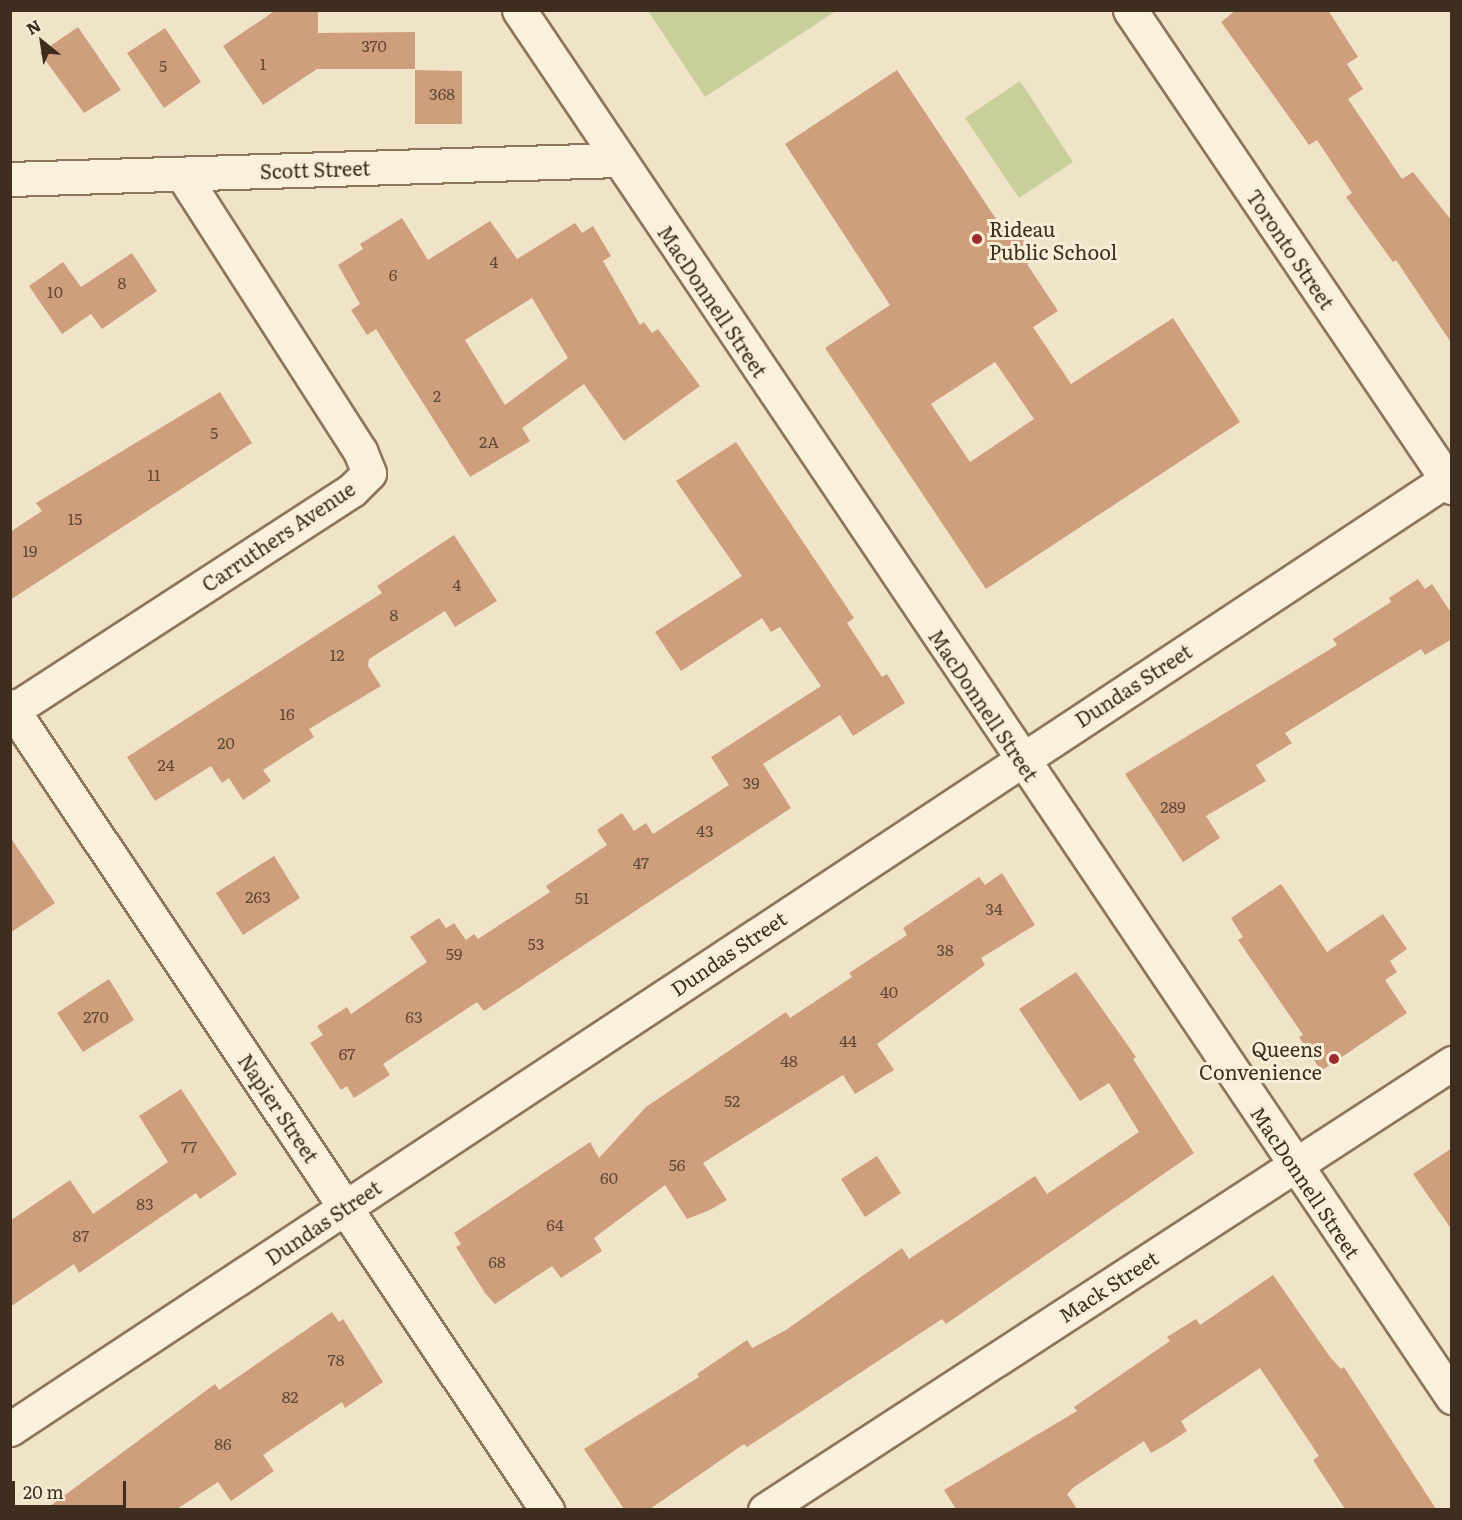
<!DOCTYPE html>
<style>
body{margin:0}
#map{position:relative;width:1462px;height:1520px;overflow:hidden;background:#f0e4c8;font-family:Literata,serif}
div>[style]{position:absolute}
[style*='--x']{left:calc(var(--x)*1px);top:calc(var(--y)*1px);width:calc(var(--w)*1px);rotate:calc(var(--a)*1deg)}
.green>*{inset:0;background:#c9cf9b}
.building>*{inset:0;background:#cf9f7d}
.roads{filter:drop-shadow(2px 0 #8d765c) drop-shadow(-2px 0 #8d765c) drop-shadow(0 2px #8d765c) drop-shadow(0 -2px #8d765c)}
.street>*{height:33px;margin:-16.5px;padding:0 16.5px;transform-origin:16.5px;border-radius:16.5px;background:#faf1dc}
.dots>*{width:16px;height:16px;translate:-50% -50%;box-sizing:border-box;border:3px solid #f7eed8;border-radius:50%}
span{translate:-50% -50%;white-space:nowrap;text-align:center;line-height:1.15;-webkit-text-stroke:6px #f7eed8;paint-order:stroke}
.number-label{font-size:16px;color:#624a37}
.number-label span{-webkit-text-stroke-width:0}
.street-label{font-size:20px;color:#3d2e20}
.poi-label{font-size:20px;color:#3d2e20}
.left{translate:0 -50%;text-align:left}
.right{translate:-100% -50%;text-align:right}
.frame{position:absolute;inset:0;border:12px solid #3d2e20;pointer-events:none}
.north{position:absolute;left:12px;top:12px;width:60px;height:60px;-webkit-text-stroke:4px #f7eed8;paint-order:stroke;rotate:330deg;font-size:16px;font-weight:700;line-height:24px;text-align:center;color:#3d2e20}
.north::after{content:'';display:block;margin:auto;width:21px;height:27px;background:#3d2e20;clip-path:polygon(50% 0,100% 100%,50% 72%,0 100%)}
.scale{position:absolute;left:12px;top:1481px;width:114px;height:27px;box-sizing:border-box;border:3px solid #3d2e20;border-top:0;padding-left:8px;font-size:18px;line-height:21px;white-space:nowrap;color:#3d2e20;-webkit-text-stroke:4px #f7eed8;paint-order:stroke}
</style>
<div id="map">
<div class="green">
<i style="clip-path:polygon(648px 11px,836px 11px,705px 97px)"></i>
<i style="clip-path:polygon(1020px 81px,1073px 162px,1019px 198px,965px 118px)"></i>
</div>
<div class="building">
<i style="clip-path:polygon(276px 10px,318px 10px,318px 33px,415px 32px,415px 69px,317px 69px,263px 105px,223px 46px)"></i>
<i style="clip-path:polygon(1236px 10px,1328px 10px,1358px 57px,1347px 64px,1363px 89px,1348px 99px,1402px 179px,1413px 172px,1452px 221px,1452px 344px,1396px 260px,1393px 262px,1346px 197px,1352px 193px,1317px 140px,1309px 145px,1221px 22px)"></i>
<i style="clip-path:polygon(78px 27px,121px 90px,84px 113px,40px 53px)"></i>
<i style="clip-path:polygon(165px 28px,201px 82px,164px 108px,127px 53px)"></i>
<i style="clip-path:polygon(415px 70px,462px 71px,462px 124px,415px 124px)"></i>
<i style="clip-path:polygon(evenodd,897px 70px,1004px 231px,1014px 225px,1036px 259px,1027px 264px,1058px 311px,1033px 327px,1071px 384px,1173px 318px,1240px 422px,986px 589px,825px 348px,890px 305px,785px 144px,897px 70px,995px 362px,1034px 419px,970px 462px,931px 404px,995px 362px)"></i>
<i style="clip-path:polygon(evenodd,402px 218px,428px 260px,490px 221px,517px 259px,575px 223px,582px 233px,593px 226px,611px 256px,603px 261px,640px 325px,644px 322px,652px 333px,658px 329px,700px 386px,624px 441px,584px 384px,522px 428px,530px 441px,470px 477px,376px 329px,367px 335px,351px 310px,360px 304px,338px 265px,363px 249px,360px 244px,402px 218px,532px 298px,568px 358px,505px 405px,465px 340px,532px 298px)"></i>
<i style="clip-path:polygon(132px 253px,157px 291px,102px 329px,91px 314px,62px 334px,29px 286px,63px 262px,81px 287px)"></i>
<i style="clip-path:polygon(220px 392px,252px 443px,10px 600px,10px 532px,42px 511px,36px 503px)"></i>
<i style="clip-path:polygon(736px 442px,854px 618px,847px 623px,882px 677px,887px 674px,905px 703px,853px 736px,840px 715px,763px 764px,791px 808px,484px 1011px,477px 1002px,383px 1064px,390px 1075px,354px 1098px,347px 1086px,341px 1090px,310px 1043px,323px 1035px,317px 1026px,347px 1007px,351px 1014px,427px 962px,410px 937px,439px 918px,446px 928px,454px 923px,466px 940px,474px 934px,478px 939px,550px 892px,546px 886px,607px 845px,597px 830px,622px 813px,634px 831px,646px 823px,653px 834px,729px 785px,711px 757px,821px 686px,780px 627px,771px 632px,762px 618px,681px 671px,655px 632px,742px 576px,676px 481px)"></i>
<i style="clip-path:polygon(454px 535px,497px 601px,455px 627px,445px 611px,369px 659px,368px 666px,381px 686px,309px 729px,314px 737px,263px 770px,271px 781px,243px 800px,229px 778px,222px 783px,211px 766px,155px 801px,127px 757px,382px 593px,377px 586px)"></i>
<i style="clip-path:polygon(1418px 579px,1425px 589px,1432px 584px,1452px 614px,1452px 639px,1425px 655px,1421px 649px,1285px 733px,1292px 743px,1256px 765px,1266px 781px,1206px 816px,1220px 838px,1183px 862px,1125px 774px,1337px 645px,1333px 639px,1391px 602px,1389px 598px)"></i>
<i style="clip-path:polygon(10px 837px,55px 903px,10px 933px)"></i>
<i style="clip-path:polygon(274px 856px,300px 898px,243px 935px,216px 893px)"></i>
<i style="clip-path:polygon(1002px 873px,1035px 925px,981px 958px,985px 965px,877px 1044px,894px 1070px,855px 1094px,843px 1075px,703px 1163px,727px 1200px,710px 1210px,687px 1219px,665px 1185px,594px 1238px,602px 1251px,561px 1278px,552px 1266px,495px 1304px,485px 1293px,456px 1247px,461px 1244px,454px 1233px,590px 1142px,599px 1158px,646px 1107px,786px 1012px,790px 1018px,852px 977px,849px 973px,907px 935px,903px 928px,979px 877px,985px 885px)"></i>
<i style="clip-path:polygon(1281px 884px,1327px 952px,1383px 914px,1407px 949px,1390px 961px,1397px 972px,1385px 980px,1407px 1013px,1321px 1071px,1299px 1037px,1303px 1035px,1238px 940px,1243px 937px,1231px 918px)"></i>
<i style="clip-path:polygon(1076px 972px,1136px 1057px,1133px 1059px,1194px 1153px,946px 1324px,942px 1319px,747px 1447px,744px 1444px,650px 1509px,624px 1509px,584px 1449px,699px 1377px,697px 1374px,747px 1340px,752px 1348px,786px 1330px,902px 1248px,909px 1259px,1035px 1176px,1047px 1194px,1139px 1132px,1109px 1083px,1080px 1101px,1019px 1009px)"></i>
<i style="clip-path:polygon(109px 979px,134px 1020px,83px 1052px,57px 1013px)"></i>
<i style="clip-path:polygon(181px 1089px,237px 1174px,200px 1199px,196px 1193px,79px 1273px,74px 1264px,10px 1307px,10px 1221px,70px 1180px,93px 1214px,168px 1162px,139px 1116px)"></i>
<i style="clip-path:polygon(1452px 1148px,1452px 1230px,1413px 1174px)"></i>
<i style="clip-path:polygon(877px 1156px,901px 1193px,865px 1217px,841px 1179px)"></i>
<i style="clip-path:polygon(1273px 1275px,1330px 1357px,1341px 1369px,1344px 1367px,1436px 1509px,1345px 1509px,1313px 1460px,1319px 1456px,1260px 1368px,1181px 1421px,1187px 1431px,1167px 1444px,1151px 1453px,1144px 1441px,1074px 1487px,1067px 1494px,1077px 1509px,956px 1509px,944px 1490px,1077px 1411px,1074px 1407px,1170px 1341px,1167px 1337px,1196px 1319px,1200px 1325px)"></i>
<i style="clip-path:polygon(332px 1312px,339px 1322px,343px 1319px,383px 1382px,345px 1408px,342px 1402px,263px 1455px,274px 1471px,231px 1501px,218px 1482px,177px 1509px,46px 1509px,215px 1384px,219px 1390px)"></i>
</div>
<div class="roads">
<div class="street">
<i style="--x:519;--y:10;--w:1672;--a:56.07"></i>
<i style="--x:1130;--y:10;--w:576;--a:55.98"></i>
<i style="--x:10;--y:179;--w:609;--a:-1.79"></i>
<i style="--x:10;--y:706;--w:967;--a:56.26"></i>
<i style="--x:10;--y:712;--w:408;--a:-33"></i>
<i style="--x:352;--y:490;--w:24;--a:-45"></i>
<i style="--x:369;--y:473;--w:24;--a:-112"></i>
<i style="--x:360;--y:451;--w:329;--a:-122.7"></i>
<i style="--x:10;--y:1429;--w:1721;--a:-33.46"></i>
<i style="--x:765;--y:1510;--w:820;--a:-33.05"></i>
</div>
</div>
<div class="dots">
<i style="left:977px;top:239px;background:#9e2a2b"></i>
<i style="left:1334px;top:1059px;background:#9e2a2b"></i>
</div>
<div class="number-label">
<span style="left:374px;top:45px">370</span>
<span style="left:263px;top:63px">1</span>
<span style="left:163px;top:65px">5</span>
<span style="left:442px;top:93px">368</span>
<span style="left:494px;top:261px">4</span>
<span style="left:393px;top:274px">6</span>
<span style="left:122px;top:282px">8</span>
<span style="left:55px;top:291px">10</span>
<span style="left:437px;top:395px">2</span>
<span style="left:214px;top:432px">5</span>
<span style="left:489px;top:441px">2A</span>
<span style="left:154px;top:474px">11</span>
<span style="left:75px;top:518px">15</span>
<span style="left:30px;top:550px">19</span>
<span style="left:457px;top:584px">4</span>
<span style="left:394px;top:614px">8</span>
<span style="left:337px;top:654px">12</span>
<span style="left:287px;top:713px">16</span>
<span style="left:226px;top:742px">20</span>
<span style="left:166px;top:764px">24</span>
<span style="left:751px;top:782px">39</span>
<span style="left:1173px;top:806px">289</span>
<span style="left:705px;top:830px">43</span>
<span style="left:641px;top:862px">47</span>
<span style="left:258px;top:896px">263</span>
<span style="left:582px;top:897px">51</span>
<span style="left:994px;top:908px">34</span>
<span style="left:536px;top:943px">53</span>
<span style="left:945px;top:949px">38</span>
<span style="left:454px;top:953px">59</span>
<span style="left:889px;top:991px">40</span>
<span style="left:96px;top:1016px">270</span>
<span style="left:414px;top:1016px">63</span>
<span style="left:848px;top:1040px">44</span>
<span style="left:347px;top:1053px">67</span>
<span style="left:789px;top:1060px">48</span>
<span style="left:732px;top:1100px">52</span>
<span style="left:189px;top:1146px">77</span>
<span style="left:677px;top:1164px">56</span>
<span style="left:609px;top:1177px">60</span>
<span style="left:145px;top:1203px">83</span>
<span style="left:555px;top:1224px">64</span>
<span style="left:81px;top:1235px">87</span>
<span style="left:497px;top:1261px">68</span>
<span style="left:336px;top:1359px">78</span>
<span style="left:290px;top:1396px">82</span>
<span style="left:223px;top:1443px">86</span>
</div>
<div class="street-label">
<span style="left:315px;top:169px;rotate:-2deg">Scott Street</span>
<span style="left:1291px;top:249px;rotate:56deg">Toronto Street</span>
<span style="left:713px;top:301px;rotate:56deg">MacDonnell Street</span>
<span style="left:278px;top:536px;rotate:-34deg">Carruthers Avenue</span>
<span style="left:1133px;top:685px;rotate:-33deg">Dundas Street</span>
<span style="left:984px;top:705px;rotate:56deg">MacDonnell Street</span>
<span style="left:728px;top:953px;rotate:-34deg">Dundas Street</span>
<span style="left:279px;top:1108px;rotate:56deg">Napier Street</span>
<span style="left:1306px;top:1182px;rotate:56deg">MacDonnell Street</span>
<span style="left:323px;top:1222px;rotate:-34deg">Dundas Street</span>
<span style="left:1108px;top:1286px;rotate:-33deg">Mack Street</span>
</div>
<div class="poi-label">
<span class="left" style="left:989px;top:240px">Rideau<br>Public School</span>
<span class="right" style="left:1322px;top:1060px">Queens<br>Convenience</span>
</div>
<div class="frame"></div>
<div class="north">N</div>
<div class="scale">20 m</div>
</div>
